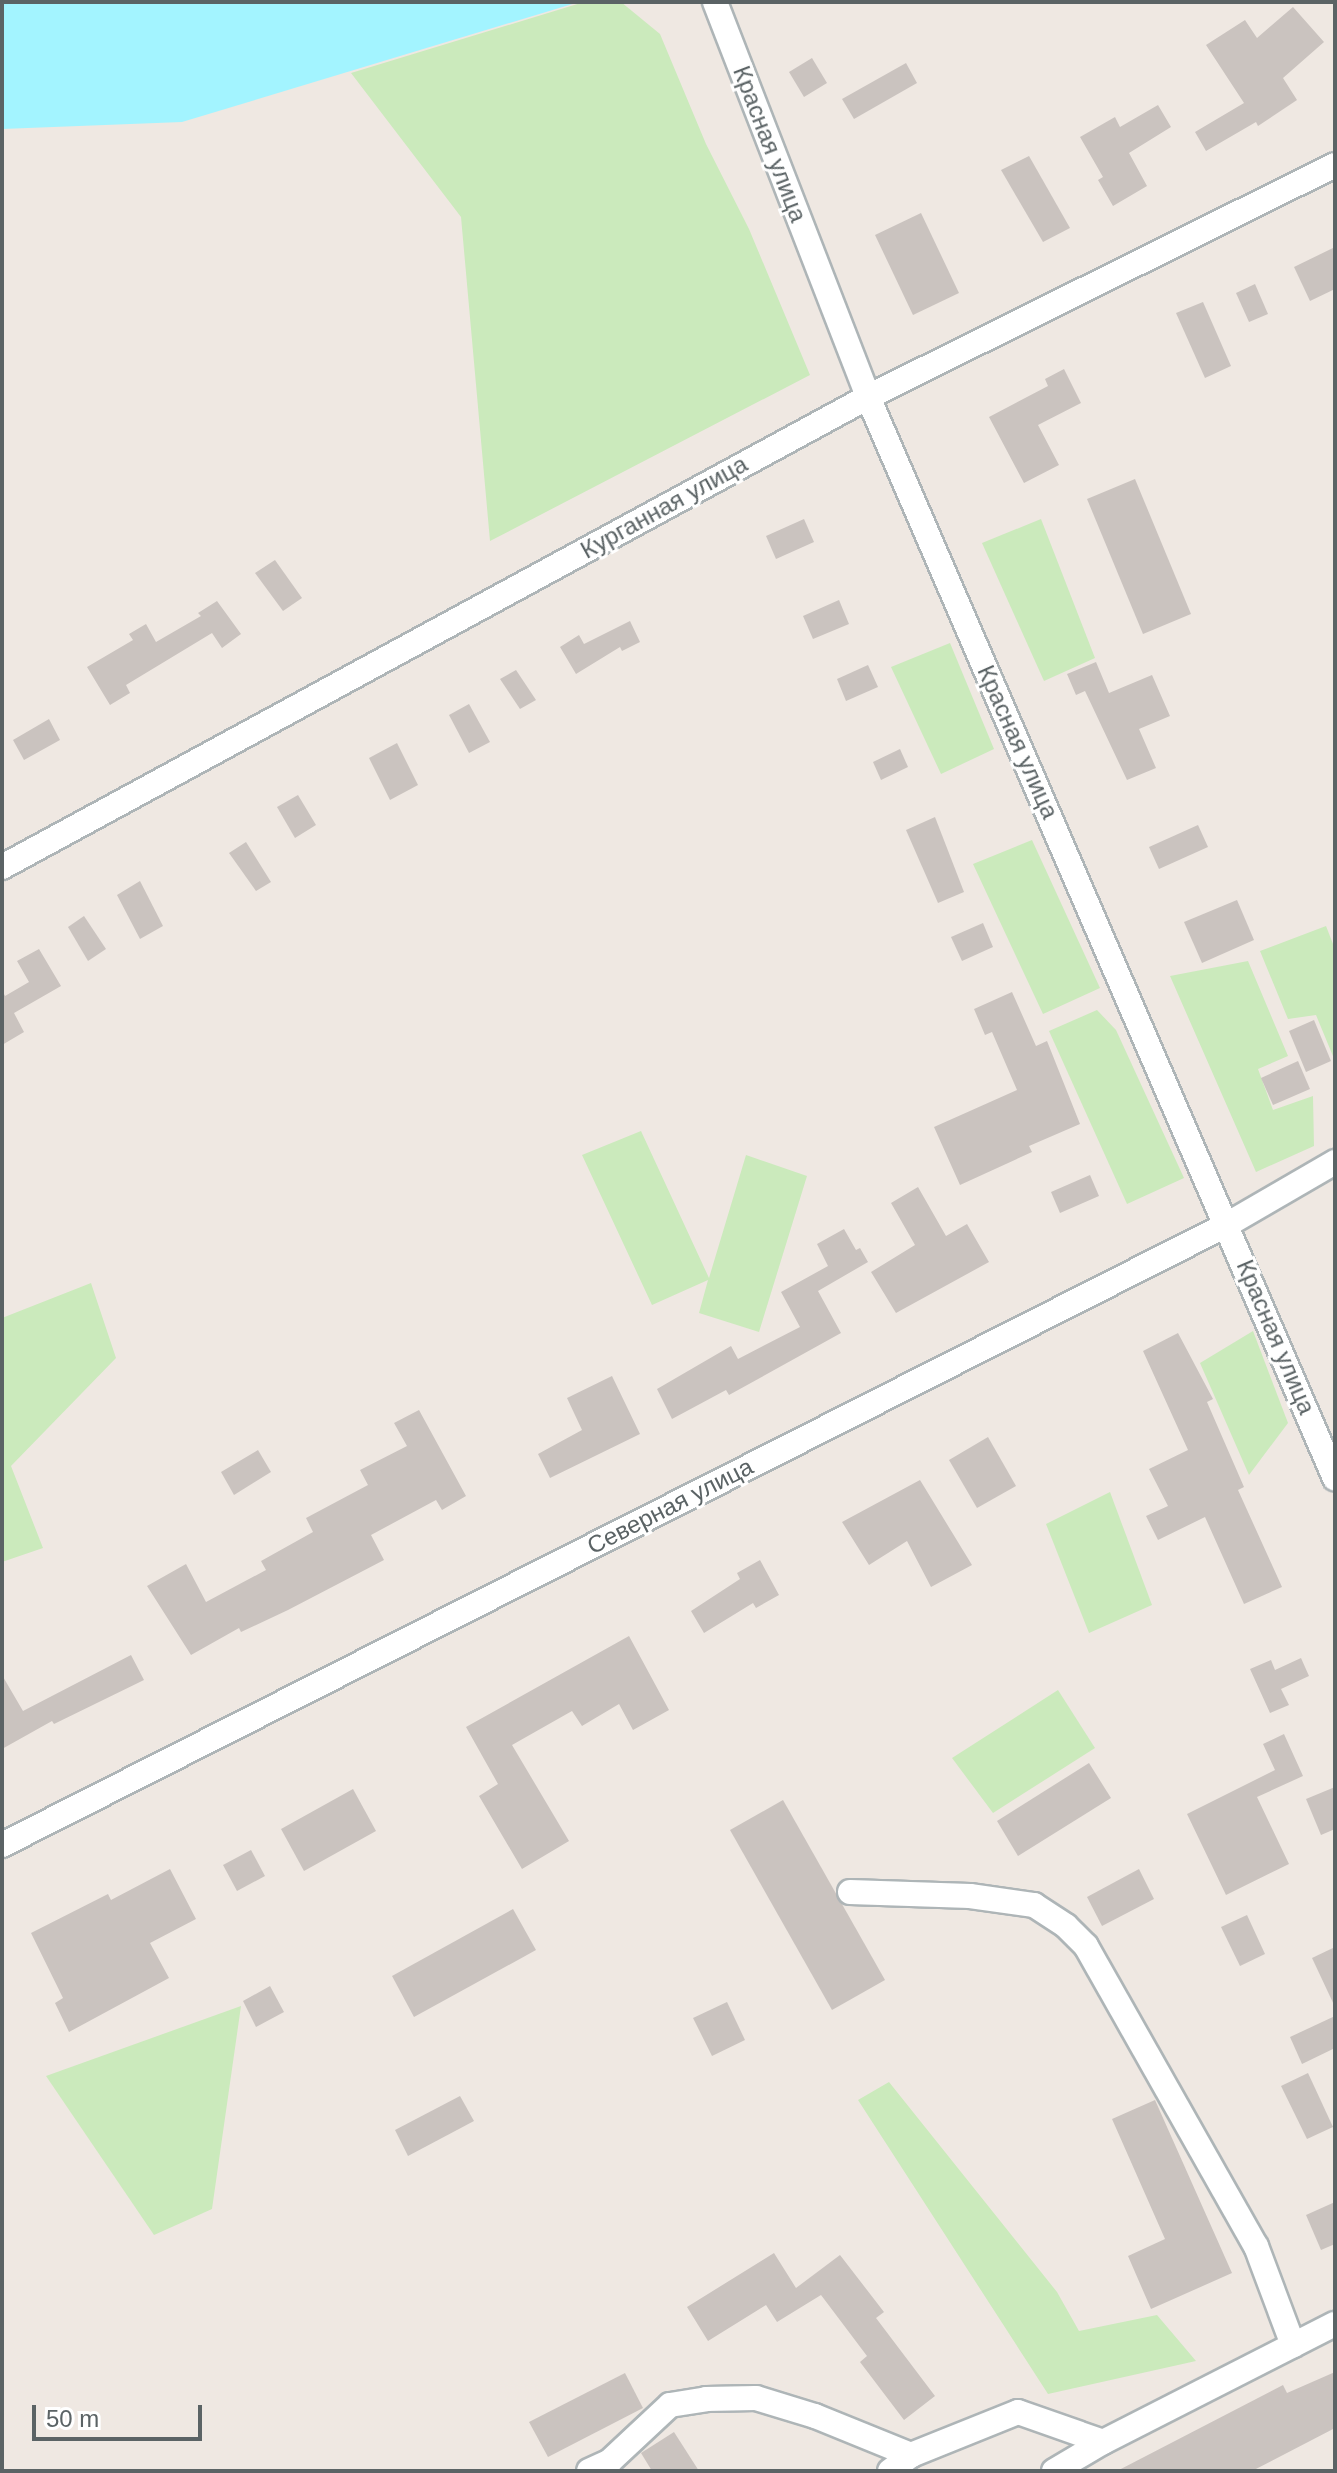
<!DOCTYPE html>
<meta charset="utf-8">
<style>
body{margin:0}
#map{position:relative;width:1337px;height:2473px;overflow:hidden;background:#efe8e2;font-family:Arial,sans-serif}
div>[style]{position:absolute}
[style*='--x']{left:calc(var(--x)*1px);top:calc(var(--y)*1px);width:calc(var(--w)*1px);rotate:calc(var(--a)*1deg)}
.green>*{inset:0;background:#cbeabc}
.water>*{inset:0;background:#a3f4ff}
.building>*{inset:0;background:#cac3bf}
.roads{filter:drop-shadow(2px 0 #aeb5b7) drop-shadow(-2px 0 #aeb5b7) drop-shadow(0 2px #aeb5b7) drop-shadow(0 -2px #aeb5b7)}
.minor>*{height:24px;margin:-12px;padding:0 12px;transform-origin:12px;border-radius:12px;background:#fff}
span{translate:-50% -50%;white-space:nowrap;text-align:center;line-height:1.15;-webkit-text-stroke:6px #fff;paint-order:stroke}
.street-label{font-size:24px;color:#5b6365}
.frame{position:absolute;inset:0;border:4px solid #5b6365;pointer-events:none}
.scale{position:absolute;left:32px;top:2405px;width:170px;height:36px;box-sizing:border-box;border:4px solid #5b6365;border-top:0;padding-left:10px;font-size:24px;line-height:28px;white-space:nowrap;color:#5b6365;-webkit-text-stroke:6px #fff;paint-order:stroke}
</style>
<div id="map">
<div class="green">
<i style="clip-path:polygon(584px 2px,621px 2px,660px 34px,706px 144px,749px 229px,810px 375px,490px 541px,461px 217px,351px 73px)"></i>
<i style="clip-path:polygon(1041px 519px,1095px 658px,1044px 681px,982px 543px)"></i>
<i style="clip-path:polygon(950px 643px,994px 749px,941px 774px,891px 667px)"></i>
<i style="clip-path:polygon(1032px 840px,1100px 988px,1043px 1014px,973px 864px)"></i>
<i style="clip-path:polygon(1326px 926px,1335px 949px,1335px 1061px,1316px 1015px,1288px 1019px,1260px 951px)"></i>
<i style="clip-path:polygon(1248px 961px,1288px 1056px,1258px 1069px,1273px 1110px,1313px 1096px,1314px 1146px,1256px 1172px,1170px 976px)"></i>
<i style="clip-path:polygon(1097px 1010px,1116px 1030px,1184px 1178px,1127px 1204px,1049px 1031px)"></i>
<i style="clip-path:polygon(641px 1131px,709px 1278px,746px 1155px,807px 1176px,759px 1332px,699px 1313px,708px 1280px,652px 1305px,582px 1155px)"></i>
<i style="clip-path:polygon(91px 1283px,116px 1358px,11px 1466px,43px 1548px,2px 1562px,2px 1318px)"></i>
<i style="clip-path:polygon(1253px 1331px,1288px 1423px,1249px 1475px,1200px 1363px)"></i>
<i style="clip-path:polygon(1110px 1492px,1152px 1605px,1089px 1633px,1046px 1524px)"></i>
<i style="clip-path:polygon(1058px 1690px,1095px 1748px,993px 1813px,952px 1758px)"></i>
<i style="clip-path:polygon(241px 2006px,212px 2209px,154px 2235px,46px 2076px)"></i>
<i style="clip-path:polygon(889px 2082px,1057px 2292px,1079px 2331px,1157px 2315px,1196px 2361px,1048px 2394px,858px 2100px)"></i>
</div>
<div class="water">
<i style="clip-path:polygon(2px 2px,579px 2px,182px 122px,2px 129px)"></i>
</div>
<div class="building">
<i style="clip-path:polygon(1293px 7px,1324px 42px,1283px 78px,1297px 100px,1258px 126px,1256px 122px,1206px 151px,1195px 132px,1244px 103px,1206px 45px,1245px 20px,1257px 38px)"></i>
<i style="clip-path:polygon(812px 58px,827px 83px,804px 97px,789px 72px)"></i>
<i style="clip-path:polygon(906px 63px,917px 83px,854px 119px,842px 99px)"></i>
<i style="clip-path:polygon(1158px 105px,1171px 127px,1129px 153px,1147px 186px,1113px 206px,1098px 180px,1103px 177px,1080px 137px,1115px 117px,1120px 127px)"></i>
<i style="clip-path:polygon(1029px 156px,1070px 228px,1043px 242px,1001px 170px)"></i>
<i style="clip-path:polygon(921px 213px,959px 293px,913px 315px,875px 235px)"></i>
<i style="clip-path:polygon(1335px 247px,1335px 289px,1310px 301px,1294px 267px)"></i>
<i style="clip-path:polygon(1255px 284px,1268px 314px,1249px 322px,1236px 293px)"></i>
<i style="clip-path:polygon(1203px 302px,1231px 366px,1205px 378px,1176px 313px)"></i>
<i style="clip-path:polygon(1064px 369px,1081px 403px,1038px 425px,1059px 465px,1024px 483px,989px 417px,1048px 386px,1045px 379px)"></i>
<i style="clip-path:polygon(1135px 479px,1191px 614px,1143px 634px,1087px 499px)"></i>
<i style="clip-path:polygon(804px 519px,814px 542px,776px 559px,766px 536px)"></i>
<i style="clip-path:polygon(275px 560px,302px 598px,283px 611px,255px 573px)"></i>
<i style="clip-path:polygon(839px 600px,849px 624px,813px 639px,803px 616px)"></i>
<i style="clip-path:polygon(217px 601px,241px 634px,222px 648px,212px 633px,126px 685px,130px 693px,110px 705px,87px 667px,133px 640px,129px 634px,146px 624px,156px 642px,201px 616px,198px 613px)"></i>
<i style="clip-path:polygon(630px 621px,640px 642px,622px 651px,620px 647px,576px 674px,560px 647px,579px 635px,584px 644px)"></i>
<i style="clip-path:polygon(1096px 662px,1109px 693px,1152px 675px,1170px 716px,1139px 729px,1156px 768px,1127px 780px,1085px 691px,1076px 695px,1067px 674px)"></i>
<i style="clip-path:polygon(868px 665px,878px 687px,846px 701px,837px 679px)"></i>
<i style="clip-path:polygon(516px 670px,536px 700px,520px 709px,500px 679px)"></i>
<i style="clip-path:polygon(469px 704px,490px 742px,469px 753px,449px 715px)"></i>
<i style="clip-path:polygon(49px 719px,60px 740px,24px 760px,13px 740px)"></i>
<i style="clip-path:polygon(397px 743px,418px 785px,390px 800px,369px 758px)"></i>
<i style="clip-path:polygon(900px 749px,908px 767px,881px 780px,873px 762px)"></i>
<i style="clip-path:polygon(298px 795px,316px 825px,295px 838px,277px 807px)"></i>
<i style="clip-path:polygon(935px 817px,964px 892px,938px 903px,906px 830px)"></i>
<i style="clip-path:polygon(1198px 825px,1208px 847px,1159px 869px,1149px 847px)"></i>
<i style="clip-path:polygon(246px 842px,271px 882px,256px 891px,229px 853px)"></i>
<i style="clip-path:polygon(140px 881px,163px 926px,140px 939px,117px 895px)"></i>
<i style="clip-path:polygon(1237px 900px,1254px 940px,1202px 963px,1184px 922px)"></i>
<i style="clip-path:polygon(84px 916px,106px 949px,88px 961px,68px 927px)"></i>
<i style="clip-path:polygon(983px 923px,993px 947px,962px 961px,951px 937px)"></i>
<i style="clip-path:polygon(39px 949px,61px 986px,14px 1013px,24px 1032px,2px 1045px,2px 990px,5px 996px,29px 982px,17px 961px)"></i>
<i style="clip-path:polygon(1012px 992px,1036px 1046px,1047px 1041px,1080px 1124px,1029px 1146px,1032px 1152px,960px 1185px,934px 1127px,1017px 1090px,992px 1032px,985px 1035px,974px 1009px)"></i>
<i style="clip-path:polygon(1314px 1020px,1331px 1061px,1306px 1072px,1289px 1031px)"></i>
<i style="clip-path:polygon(1298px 1061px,1310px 1089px,1273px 1105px,1261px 1078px)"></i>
<i style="clip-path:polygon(1090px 1175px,1099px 1196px,1060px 1213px,1051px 1192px)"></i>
<i style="clip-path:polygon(918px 1187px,946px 1236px,967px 1224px,989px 1262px,896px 1313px,871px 1272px,915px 1245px,891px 1203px)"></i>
<i style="clip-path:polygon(844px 1229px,856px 1250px,860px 1248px,868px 1262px,818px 1291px,841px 1333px,729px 1395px,726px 1390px,672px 1419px,657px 1389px,731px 1346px,738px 1359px,800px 1327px,781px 1292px,828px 1266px,817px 1244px)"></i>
<i style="clip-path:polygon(1178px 1333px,1213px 1399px,1207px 1402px,1244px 1487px,1238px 1490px,1282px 1587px,1244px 1604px,1205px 1517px,1158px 1540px,1146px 1516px,1168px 1506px,1149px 1469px,1188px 1450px,1143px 1351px)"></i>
<i style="clip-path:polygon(612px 1376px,640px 1434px,550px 1478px,538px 1454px,582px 1430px,567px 1398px)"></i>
<i style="clip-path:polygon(419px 1410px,466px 1496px,442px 1510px,436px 1500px,371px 1535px,384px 1560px,288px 1610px,241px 1632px,239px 1628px,191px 1655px,147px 1586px,186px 1564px,206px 1602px,266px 1570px,261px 1561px,313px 1532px,306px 1518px,368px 1485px,360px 1470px,407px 1446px,394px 1423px)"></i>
<i style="clip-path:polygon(988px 1437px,1016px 1486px,977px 1508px,949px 1460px)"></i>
<i style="clip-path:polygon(258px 1450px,271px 1472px,234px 1495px,221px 1472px)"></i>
<i style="clip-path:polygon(920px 1480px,972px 1565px,931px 1587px,907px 1541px,869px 1565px,842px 1522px)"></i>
<i style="clip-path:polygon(760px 1560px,779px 1595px,756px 1608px,753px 1603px,704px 1633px,691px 1611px,740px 1579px,737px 1573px)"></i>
<i style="clip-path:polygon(629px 1636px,669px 1710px,633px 1730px,619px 1704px,582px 1726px,572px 1711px,512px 1745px,569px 1841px,522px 1869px,479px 1796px,498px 1784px,466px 1727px)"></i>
<i style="clip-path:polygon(131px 1655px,144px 1680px,54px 1724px,52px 1721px,2px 1749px,2px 1675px,23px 1711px)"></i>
<i style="clip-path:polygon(1301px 1658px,1309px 1676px,1281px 1689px,1289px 1705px,1270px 1713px,1250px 1669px,1271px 1660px,1275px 1670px)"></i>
<i style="clip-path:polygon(1284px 1734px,1303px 1776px,1257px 1797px,1289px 1864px,1226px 1895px,1187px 1814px,1275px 1770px,1263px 1744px)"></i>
<i style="clip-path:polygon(1089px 1763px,1111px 1798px,1018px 1856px,997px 1821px)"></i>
<i style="clip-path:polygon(1335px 1787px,1335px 1829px,1321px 1835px,1306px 1799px)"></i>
<i style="clip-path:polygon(353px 1789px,376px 1831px,304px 1871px,281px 1829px)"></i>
<i style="clip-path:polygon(783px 1800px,885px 1980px,832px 2010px,730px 1830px)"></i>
<i style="clip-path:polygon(251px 1850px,265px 1876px,237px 1891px,223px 1865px)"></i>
<i style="clip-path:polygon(170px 1869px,196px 1919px,150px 1943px,169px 1978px,69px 2032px,55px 2003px,63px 1998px,31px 1933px,108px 1894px,111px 1900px)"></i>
<i style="clip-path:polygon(1139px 1869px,1154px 1899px,1102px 1926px,1087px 1897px)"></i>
<i style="clip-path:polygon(513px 1909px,536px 1950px,414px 2017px,392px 1976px)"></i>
<i style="clip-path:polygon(1247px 1915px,1265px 1954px,1240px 1966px,1221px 1927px)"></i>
<i style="clip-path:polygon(1335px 1947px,1335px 2007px,1312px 1958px)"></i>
<i style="clip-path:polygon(270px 1986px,284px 2012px,256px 2027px,243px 2001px)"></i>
<i style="clip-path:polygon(727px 2002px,745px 2040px,712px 2056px,693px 2018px)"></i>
<i style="clip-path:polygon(1335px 2016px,1335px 2048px,1302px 2064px,1290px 2037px)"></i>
<i style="clip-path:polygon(1308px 2073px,1333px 2127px,1307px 2139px,1281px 2086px)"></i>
<i style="clip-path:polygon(460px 2096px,474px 2121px,408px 2156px,395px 2130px)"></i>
<i style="clip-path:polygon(1155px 2100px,1232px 2273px,1151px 2309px,1128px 2256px,1165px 2239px,1112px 2119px)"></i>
<i style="clip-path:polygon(1335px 2202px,1335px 2244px,1321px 2250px,1306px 2215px)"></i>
<i style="clip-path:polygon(774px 2253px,796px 2288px,840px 2255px,884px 2312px,876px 2318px,935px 2396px,904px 2420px,860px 2362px,867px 2356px,821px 2295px,777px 2322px,766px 2305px,708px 2341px,687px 2307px)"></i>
<i style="clip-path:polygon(1335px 2372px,1335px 2428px,1252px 2471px,1117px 2471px,1283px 2385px,1287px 2393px)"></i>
<i style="clip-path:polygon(625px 2373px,643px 2408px,548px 2457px,529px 2422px)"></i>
<i style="clip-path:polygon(674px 2432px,699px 2471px,652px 2471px,641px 2453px)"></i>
</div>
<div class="roads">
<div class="minor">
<i style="--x:715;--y:2;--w:424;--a:68.8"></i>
<i style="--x:868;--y:397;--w:1178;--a:66.64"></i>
<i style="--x:2;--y:867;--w:985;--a:-28.49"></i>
<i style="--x:868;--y:397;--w:521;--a:-26.42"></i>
<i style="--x:2;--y:1845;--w:1374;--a:-26.86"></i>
<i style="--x:1228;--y:1224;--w:124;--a:-30.1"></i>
<i style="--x:850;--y:1892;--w:120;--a:1.9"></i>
<i style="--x:970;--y:1896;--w:65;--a:8"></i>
<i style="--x:1034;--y:1905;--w:38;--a:33"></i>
<i style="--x:1066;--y:1926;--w:28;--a:45"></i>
<i style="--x:1086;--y:1946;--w:345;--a:60.5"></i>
<i style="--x:1256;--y:2246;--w:106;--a:69.5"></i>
<i style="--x:589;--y:2471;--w:23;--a:-25"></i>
<i style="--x:610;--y:2461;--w:82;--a:-43"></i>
<i style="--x:670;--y:2405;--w:36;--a:-9"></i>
<i style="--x:706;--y:2399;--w:50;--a:-1.1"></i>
<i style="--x:756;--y:2398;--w:62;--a:17"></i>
<i style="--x:815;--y:2416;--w:104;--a:22.1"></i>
<i style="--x:911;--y:2455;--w:115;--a:-21.9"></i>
<i style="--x:1018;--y:2412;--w:90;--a:19.4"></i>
<i style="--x:890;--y:2471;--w:26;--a:-37"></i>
<i style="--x:1054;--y:2471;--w:57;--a:-30.6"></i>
<i style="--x:1103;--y:2442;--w:260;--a:-27"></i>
</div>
</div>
<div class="street-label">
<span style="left:770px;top:144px;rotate:69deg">Красная улица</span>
<span style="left:664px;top:507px;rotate:-29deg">Курганная улица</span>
<span style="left:1018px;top:742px;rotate:66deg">Красная улица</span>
<span style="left:1276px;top:1337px;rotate:67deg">Красная улица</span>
<span style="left:670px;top:1506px;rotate:-27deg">Северная улица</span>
</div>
<div class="frame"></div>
<div class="scale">50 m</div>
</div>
